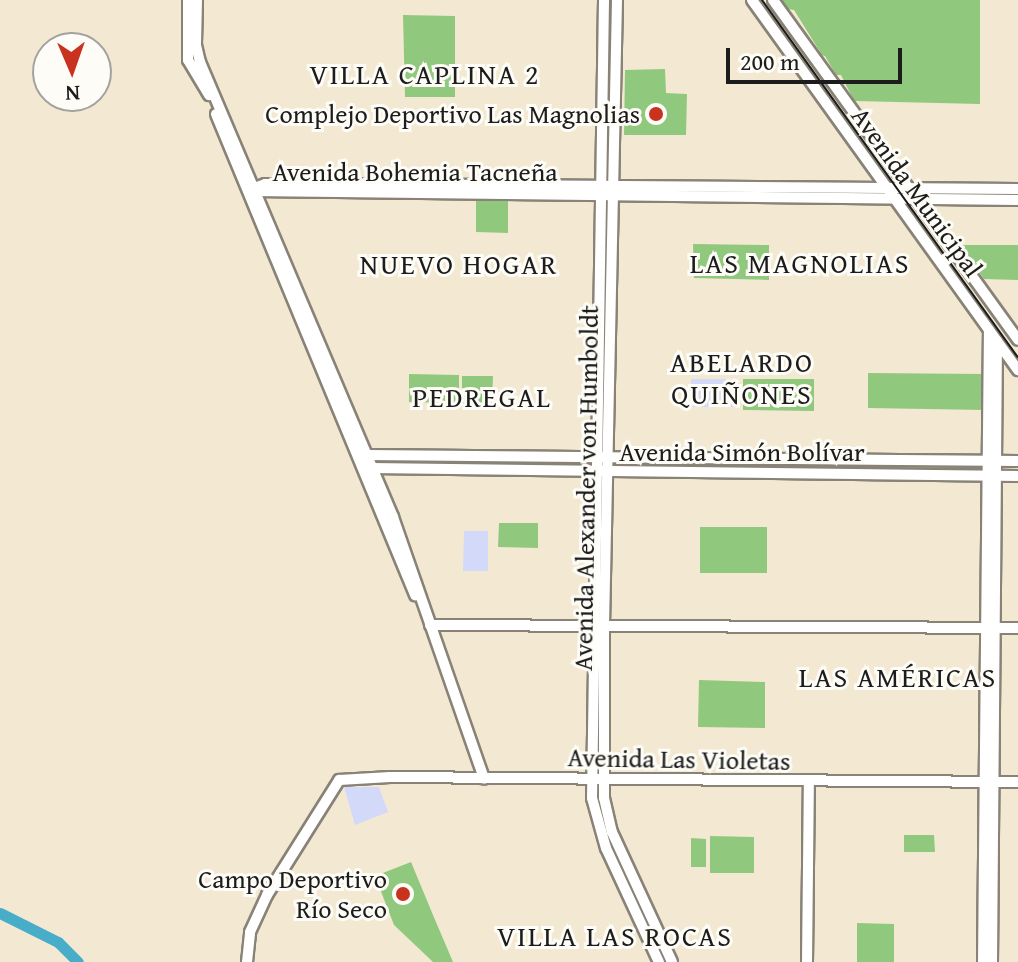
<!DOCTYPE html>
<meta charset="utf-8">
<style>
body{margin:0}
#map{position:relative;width:1018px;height:962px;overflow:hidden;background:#f3e9d2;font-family:"Gentium Book Plus",serif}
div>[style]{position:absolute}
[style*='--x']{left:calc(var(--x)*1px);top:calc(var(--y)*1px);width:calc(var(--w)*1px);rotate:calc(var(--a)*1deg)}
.built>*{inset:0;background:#d2d9f9}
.green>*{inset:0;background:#90c97d}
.river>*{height:11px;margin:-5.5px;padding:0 5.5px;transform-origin:5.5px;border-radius:5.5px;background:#48adc8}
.roads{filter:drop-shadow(2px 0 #888277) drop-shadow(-2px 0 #888277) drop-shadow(0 2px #888277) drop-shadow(0 -2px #888277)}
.secondary>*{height:10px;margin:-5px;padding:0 5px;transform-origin:5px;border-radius:5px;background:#fff}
.rail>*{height:2px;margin:-1px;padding:0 1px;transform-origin:1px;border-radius:1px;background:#1c1c1c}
.dots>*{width:22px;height:22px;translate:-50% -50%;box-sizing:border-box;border:4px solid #fdfcf7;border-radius:50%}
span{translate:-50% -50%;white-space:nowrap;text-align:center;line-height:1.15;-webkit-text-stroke:6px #fdfcf7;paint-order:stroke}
.poi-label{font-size:26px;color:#1c1c1c}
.right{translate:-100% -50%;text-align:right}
.street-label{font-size:26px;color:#1c1c1c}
.neighbourhood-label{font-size:28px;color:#1c1c1c;letter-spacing:2px}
.north{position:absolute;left:32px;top:32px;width:80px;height:80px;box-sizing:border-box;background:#fdfcf7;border:2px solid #a3a29f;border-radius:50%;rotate:178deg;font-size:22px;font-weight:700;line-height:32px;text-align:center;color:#1c1c1c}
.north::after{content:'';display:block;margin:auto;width:28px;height:36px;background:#c8321e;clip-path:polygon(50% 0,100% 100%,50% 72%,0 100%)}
.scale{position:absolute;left:726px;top:48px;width:176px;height:36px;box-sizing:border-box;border:4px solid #1c1c1c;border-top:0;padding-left:10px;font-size:24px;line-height:28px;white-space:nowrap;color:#1c1c1c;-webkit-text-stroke:6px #fdfcf7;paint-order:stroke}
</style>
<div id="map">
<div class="built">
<i style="clip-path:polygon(691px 379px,736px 379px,737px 407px,691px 407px)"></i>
<i style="clip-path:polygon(464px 531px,488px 531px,488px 571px,463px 571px)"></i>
<i style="clip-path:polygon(344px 787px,379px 787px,388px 812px,355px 825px)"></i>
</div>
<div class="green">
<i style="clip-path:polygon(781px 0,980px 0,980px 104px,854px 101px,841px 75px,836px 75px,825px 56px,822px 55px,794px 10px,787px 9px)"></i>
<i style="clip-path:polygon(403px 15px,455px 16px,455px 97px,405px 97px)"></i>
<i style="clip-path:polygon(665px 69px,666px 93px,687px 94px,686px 135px,624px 135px,625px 70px)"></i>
<i style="clip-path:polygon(476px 197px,508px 197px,508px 233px,476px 232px)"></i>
<i style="clip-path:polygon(693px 244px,769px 245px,769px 280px,694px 278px)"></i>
<i style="clip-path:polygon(961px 245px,1018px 245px,1018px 280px,984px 279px)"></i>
<i style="clip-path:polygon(868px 373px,983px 374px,984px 410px,868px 408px)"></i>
<i style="clip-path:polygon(409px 374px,459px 375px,459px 403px,409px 402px)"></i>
<i style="clip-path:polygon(462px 376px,493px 376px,492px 406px,462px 405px)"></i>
<i style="clip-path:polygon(743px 379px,814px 379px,814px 411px,743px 410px)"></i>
<i style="clip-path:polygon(688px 463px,814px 464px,811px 470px,691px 469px)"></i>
<i style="clip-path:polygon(820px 464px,984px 465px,980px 472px,822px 470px)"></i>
<i style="clip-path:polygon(499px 523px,538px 523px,538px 548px,498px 547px)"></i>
<i style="clip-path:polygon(700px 527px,767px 527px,767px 573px,700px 573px)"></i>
<i style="clip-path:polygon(699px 680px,765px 682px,765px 728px,698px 727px)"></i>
<i style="clip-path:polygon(904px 835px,934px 835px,935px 852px,904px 852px)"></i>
<i style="clip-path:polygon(710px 836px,754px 837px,754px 873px,710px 873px)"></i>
<i style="clip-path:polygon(691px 838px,706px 839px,706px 867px,691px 867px)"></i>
<i style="clip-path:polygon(411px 862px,433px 915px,453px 962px,433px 962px,394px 925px,375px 876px)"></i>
<i style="clip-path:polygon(857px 923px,894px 924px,894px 962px,857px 962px)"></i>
</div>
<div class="river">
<i style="--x:0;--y:913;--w:65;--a:26.6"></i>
<i style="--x:58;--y:942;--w:28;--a:45"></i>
</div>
<div class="roads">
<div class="secondary">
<i style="--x:188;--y:0;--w:60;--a:90"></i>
<i style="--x:188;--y:60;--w:41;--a:59"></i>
<i style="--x:197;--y:0;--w:45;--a:91.3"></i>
<i style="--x:196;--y:45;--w:17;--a:77"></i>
<i style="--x:200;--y:62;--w:494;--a:67"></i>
<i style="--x:393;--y:517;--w:277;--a:70.8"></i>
<i style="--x:604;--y:0;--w:798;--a:90.86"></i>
<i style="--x:592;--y:798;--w:52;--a:74.4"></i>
<i style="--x:606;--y:848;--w:126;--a:65.1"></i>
<i style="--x:617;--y:0;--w:626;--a:91.19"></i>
<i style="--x:604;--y:626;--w:172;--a:90"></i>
<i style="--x:604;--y:798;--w:35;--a:77"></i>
<i style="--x:612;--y:832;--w:143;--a:65.2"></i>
<i style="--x:752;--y:0;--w:456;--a:54.3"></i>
<i style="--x:773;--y:0;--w:419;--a:54.2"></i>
<i style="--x:216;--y:114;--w:521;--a:67.52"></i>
<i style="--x:248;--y:190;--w:18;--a:-19"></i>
<i style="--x:265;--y:184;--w:88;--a:0"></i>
<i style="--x:353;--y:184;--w:665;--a:0.43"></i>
<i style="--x:252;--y:191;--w:766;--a:0.67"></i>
<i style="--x:367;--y:455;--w:651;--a:0.53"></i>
<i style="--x:370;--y:468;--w:648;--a:0.71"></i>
<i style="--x:430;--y:625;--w:588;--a:0.29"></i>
<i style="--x:247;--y:962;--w:30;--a:-84"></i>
<i style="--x:250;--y:932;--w:41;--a:-65.3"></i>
<i style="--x:267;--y:895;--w:136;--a:-57.9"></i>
<i style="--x:339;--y:780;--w:51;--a:-3.4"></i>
<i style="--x:390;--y:777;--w:628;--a:0.46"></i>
<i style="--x:807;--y:962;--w:179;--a:-89.4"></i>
<i style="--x:983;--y:962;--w:632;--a:-89.46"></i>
<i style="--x:992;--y:962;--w:621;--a:-89.54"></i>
</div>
</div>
<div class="rail">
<i style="--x:762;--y:0;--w:439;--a:54.4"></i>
</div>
<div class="dots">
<i style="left:656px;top:114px;background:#c8321e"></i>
<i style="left:403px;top:894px;background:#c8321e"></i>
</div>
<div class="poi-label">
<span class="right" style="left:640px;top:114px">Complejo Deportivo Las Magnolias</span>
<span class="right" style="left:387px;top:894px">Campo Deportivo<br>Río Seco</span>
</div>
<div class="street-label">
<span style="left:415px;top:172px">Avenida Bohemia Tacneña</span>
<span style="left:917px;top:192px;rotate:54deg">Avenida Municipal</span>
<span style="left:742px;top:452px">Avenida Simón Bolívar</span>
<span style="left:586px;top:488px;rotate:-89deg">Avenida Alexander von Humboldt</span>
<span style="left:679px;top:759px;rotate:1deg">Avenida Las Violetas</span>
</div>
<div class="neighbourhood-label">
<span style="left:425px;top:74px">VILLA CAPLINA 2</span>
<span style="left:800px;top:263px">LAS MAGNOLIAS</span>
<span style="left:459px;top:264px">NUEVO HOGAR</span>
<span style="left:742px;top:378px">ABELARDO<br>QUIÑONES</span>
<span style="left:482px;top:397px">PEDREGAL</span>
<span style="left:898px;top:677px">LAS AMÉRICAS</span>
<span style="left:615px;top:936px">VILLA LAS ROCAS</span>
</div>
<div class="north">N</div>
<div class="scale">200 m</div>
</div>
